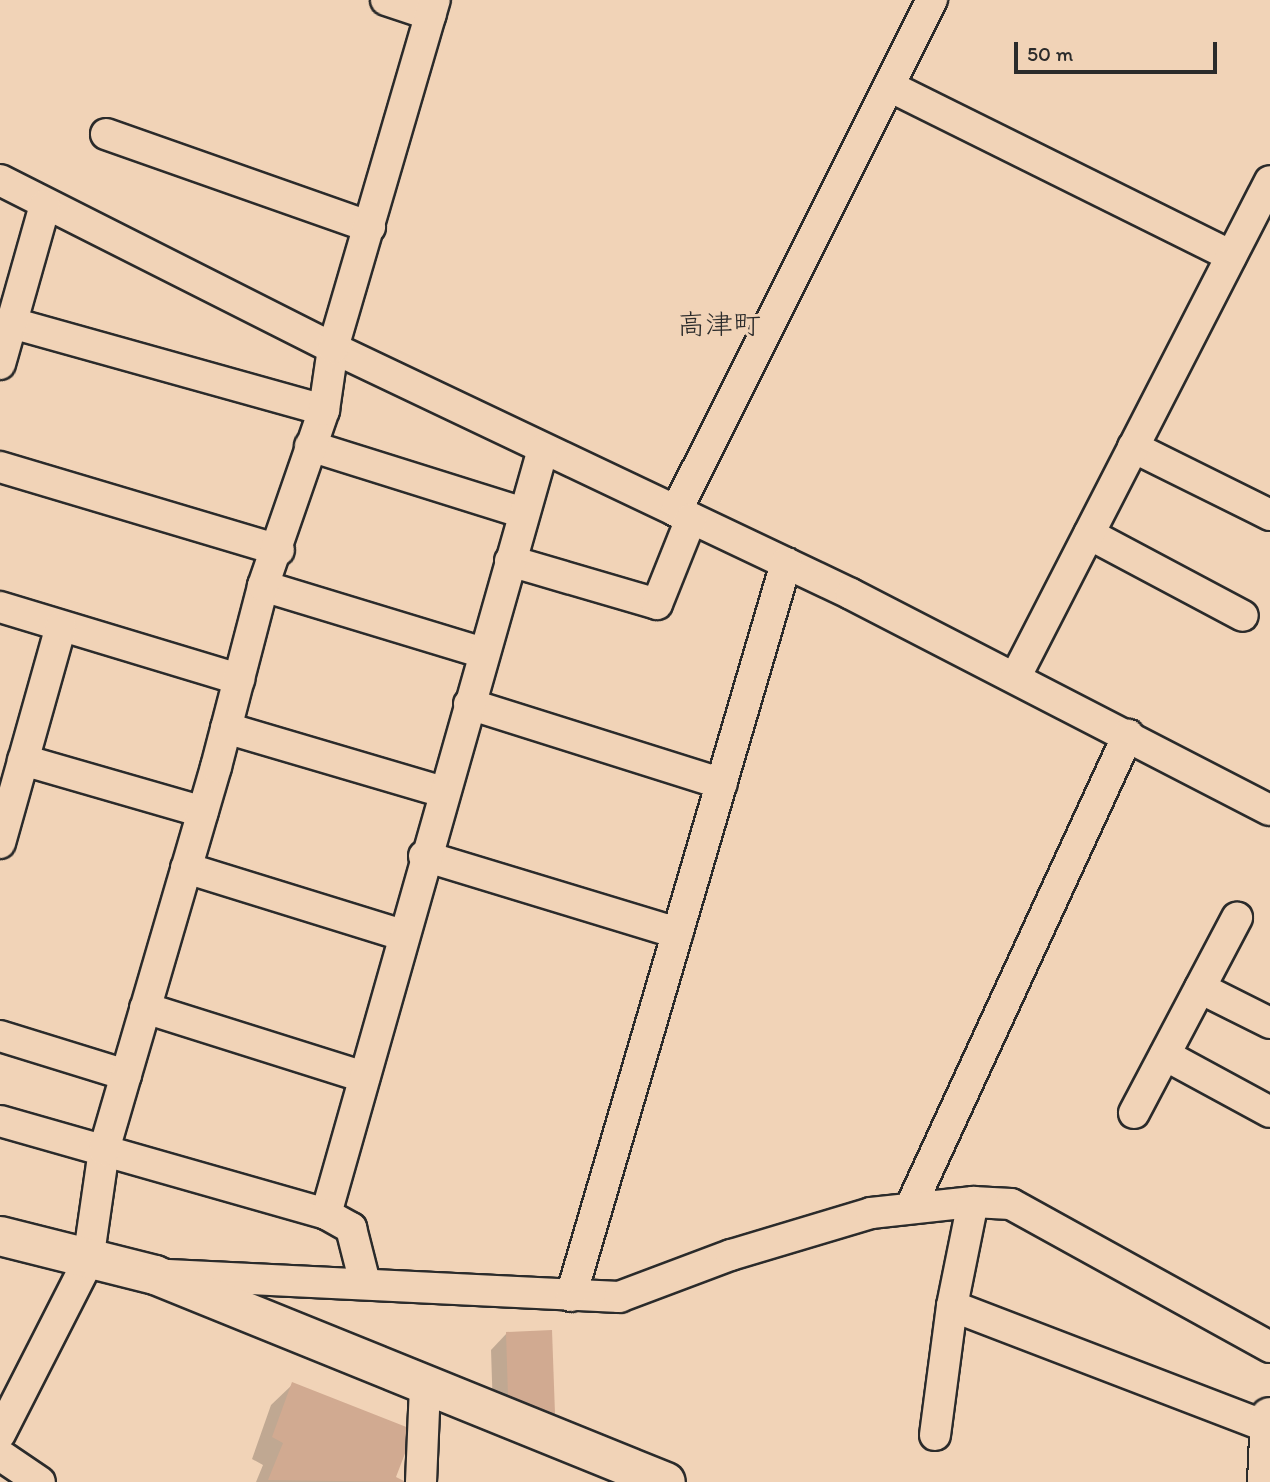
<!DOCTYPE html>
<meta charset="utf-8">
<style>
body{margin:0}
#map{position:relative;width:1270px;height:1482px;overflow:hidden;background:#f1d3b7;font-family:Itim,"Klee One",sans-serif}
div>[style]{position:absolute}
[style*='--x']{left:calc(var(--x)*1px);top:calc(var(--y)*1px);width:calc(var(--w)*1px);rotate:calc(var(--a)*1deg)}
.shadow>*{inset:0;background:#0003}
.building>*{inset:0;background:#d1aa91}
.roads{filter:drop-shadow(2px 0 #2b2b2b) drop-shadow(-2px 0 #2b2b2b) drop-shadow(0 2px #2b2b2b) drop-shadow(0 -2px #2b2b2b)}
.minor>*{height:30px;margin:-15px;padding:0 15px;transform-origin:15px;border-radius:15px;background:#f1d3b7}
.tertiary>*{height:38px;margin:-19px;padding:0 19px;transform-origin:19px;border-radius:19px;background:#f1d3b7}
span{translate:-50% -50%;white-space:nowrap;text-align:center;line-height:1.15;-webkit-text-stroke:6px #f1d3b7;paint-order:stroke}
.quarter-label{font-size:28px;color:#2b2b2b}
.scale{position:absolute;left:1014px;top:42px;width:203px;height:32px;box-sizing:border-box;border:4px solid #2b2b2b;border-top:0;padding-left:9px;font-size:21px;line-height:24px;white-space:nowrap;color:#2b2b2b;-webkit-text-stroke:5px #f1d3b7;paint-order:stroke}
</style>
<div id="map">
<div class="shadow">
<i style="clip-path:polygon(550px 1332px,553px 1414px,537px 1429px,493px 1412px,491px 1350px,507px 1333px)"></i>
<i style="clip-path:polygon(293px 1384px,394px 1478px,402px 1482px,256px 1482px,263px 1465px,252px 1459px,271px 1405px)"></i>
</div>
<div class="building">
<i style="clip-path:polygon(552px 1330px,555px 1414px,508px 1395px,506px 1332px)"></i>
<i style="clip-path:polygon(292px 1382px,414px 1430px,396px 1477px,406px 1482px,268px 1480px,283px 1443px,272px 1437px)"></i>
</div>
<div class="roads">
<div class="minor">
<i style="--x:386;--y:0;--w:47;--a:18.4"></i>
<i style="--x:889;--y:86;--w:382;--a:26.4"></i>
<i style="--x:106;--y:134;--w:280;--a:19.4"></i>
<i style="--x:0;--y:180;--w:373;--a:26.8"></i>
<i style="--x:333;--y:348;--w:573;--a:25.4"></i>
<i style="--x:851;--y:594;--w:471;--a:27.3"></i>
<i style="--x:12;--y:323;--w:324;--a:15.6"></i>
<i style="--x:0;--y:364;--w:165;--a:-74.2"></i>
<i style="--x:310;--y:446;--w:224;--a:17.4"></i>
<i style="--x:1133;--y:447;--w:153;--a:26.4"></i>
<i style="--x:0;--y:467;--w:291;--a:16.6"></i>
<i style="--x:676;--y:511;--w:572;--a:-63.39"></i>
<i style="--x:1089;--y:534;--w:174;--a:28"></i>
<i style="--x:510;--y:561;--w:153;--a:16.3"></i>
<i style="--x:657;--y:604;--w:92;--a:-68.2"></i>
<i style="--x:263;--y:586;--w:231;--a:16.9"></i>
<i style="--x:0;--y:607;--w:250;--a:16.8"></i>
<i style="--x:1016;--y:676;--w:556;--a:-62.84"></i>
<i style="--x:469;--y:704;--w:265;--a:17.5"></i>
<i style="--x:226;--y:728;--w:226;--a:16.4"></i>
<i style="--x:23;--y:760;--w:187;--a:16.1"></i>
<i style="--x:0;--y:843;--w:225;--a:-74.3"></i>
<i style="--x:424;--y:856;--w:265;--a:16.9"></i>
<i style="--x:186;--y:868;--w:226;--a:17.2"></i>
<i style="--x:1200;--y:988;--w:78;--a:26.6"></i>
<i style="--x:145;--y:1008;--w:230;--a:17.5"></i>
<i style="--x:0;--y:1036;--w:132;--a:17.2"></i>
<i style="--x:1165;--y:1055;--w:119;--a:28.5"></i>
<i style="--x:1134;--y:1113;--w:221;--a:-62.2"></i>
<i style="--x:0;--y:1121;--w:339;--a:15.9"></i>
<i style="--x:326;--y:1214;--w:795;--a:-74.16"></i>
<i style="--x:911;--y:1206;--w:519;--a:-65.26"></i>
<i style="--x:326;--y:1214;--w:29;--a:29"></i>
<i style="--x:351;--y:1228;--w:57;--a:75.7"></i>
<i style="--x:168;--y:1275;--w:452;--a:2.8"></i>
<i style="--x:619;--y:1297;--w:120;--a:-20.6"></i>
<i style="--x:731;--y:1255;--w:146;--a:-16.7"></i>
<i style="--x:871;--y:1213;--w:103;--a:-6.2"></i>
<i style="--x:973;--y:1202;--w:38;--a:3"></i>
<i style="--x:1011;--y:1204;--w:296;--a:28.9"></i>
<i style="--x:571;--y:1296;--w:764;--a:-73.65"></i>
<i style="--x:952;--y:1306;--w:340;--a:21"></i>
<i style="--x:0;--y:1434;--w:194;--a:-63"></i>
<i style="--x:88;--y:1261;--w:112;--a:-81.8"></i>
<i style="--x:104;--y:1150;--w:399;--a:-73.7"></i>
<i style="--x:216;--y:767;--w:187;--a:-75.4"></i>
<i style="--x:263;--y:586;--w:186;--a:-70.9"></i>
<i style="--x:324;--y:410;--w:63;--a:-81.7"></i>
<i style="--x:333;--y:348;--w:363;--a:-73.7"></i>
<i style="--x:935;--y:1435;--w:130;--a:-82.5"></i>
<i style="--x:952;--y:1306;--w:106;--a:-78.6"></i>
<i style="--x:0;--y:1455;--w:48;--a:34"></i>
<i style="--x:421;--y:1482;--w:95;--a:-87.6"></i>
</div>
<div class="tertiary">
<i style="--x:0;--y:1236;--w:160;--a:14.1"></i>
<i style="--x:155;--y:1275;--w:551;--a:22.05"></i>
<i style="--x:1267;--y:1482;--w:65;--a:-87.4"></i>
</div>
</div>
<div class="quarter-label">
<span style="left:719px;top:324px">高津町</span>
</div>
<div class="scale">50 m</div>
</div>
